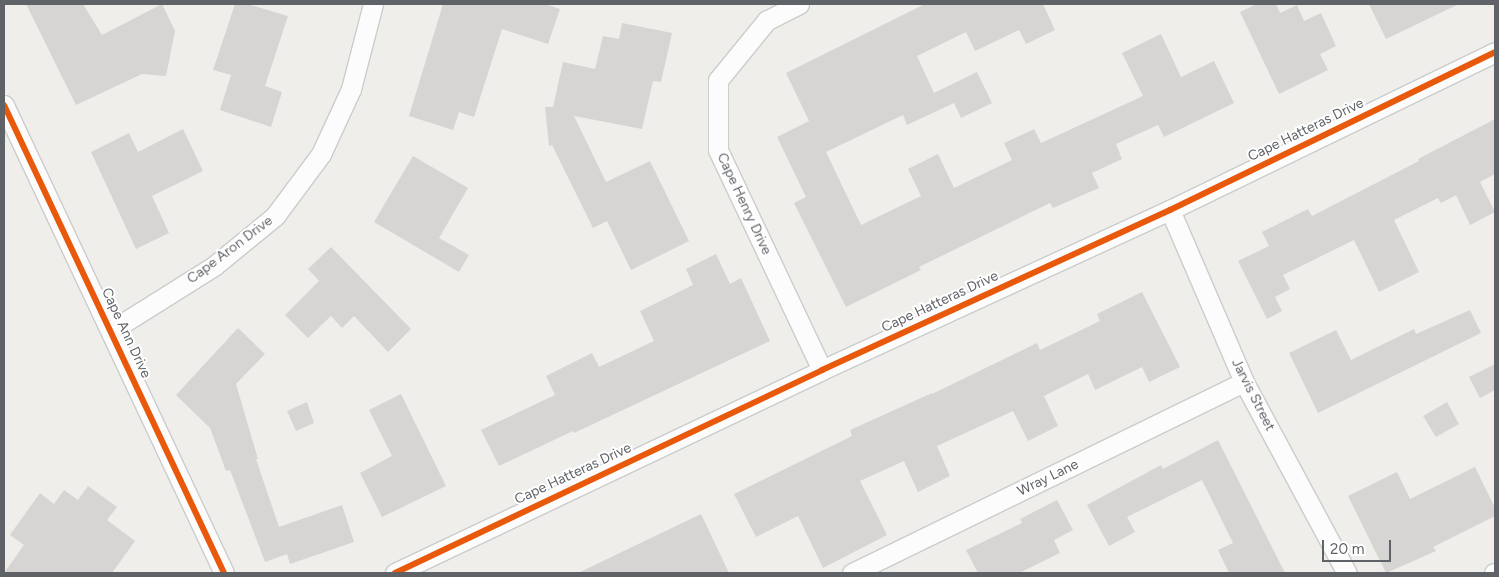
<!DOCTYPE html>
<style>
body{margin:0}
#map{position:relative;width:1499px;height:577px;overflow:hidden;background:#efeeea;font-family:Figtree,sans-serif}
div>[style]{position:absolute}
[style*='--x']{left:calc(var(--x)*1px);top:calc(var(--y)*1px);width:calc(var(--w)*1px);rotate:calc(var(--a)*1deg)}
.building>*{inset:0;background:#d6d5d3}
.roads{filter:drop-shadow(1px 0 #cbcccc) drop-shadow(-1px 0 #cbcccc) drop-shadow(0 1px #cbcccc) drop-shadow(0 -1px #cbcccc)}
.street>*{height:19px;margin:-9.5px;padding:0 9.5px;transform-origin:9.5px;border-radius:9.5px;background:#fdfcfc}
.cycleway>*{height:6px;margin:-3px;padding:0 3px;transform-origin:3px;border-radius:3px;background:#e8590c}
span{translate:-50% -50%;white-space:nowrap;text-align:center;line-height:1.15;-webkit-text-stroke:4px #fff;paint-order:stroke}
.street-label{font-size:14px;color:#5f6368}
.frame{position:absolute;inset:0;border:5px solid #5f6368;pointer-events:none}
.scale{position:absolute;left:1322px;top:540px;width:69px;height:22px;box-sizing:border-box;border:2px solid #5f6368;border-top:0;padding-left:6px;font-size:15px;line-height:18px;white-space:nowrap;color:#5f6368;-webkit-text-stroke:4px #fff;paint-order:stroke}
</style>
<div id="map">
<div class="building">
<i style="clip-path:polygon(26px 4px,83px 4px,102px 35px,162px 4px,175px 31px,166px 76px,142px 74px,76px 105px)"></i>
<i style="clip-path:polygon(235px 4px,247px 4px,288px 16px,265px 86px,282px 92px,271px 127px,220px 110px,231px 75px,213px 70px)"></i>
<i style="clip-path:polygon(443px 4px,545px 4px,560px 9px,548px 44px,502px 29px,474px 117px,459px 112px,453px 130px,409px 116px)"></i>
<i style="clip-path:polygon(925px 4px,1043px 4px,1055px 30px,1026px 44px,1019px 30px,975px 51px,966px 32px,917px 56px,934px 93px,977px 72px,992px 103px,961px 118px,954px 103px,907px 125px,903px 115px,826px 152px,861px 225px,921px 196px,908px 169px,938px 154px,954px 188px,1012px 160px,1004px 143px,1034px 129px,1041px 143px,1143px 96px,1122px 53px,1161px 34px,1181px 77px,1214px 61px,1234px 103px,1164px 137px,1158px 125px,1116px 144px,1122px 159px,1092px 173px,1099px 188px,1053px 208px,1050px 203px,919px 267px,921px 270px,846px 307px,794px 203px,806px 197px,777px 137px,809px 121px,786px 73px)"></i>
<i style="clip-path:polygon(1257px 4px,1276px 4px,1280px 13px,1297px 5px,1304px 21px,1321px 13px,1336px 46px,1320px 54px,1328px 70px,1279px 94px,1240px 12px)"></i>
<i style="clip-path:polygon(1369px 4px,1459px 4px,1386px 39px)"></i>
<i style="clip-path:polygon(622px 23px,672px 33px,661px 82px,653px 81px,642px 129px,574px 116px,606px 182px,650px 161px,689px 241px,631px 270px,607px 221px,593px 228px,552px 145px,549px 146px,545px 107px,553px 107px,563px 62px,595px 69px,603px 36px,619px 39px)"></i>
<i style="clip-path:polygon(1495px 119px,1495px 174px,1480px 182px,1495px 212px,1470px 225px,1456px 195px,1441px 203px,1438px 198px,1394px 220px,1419px 272px,1379px 292px,1354px 240px,1283px 275px,1290px 289px,1275px 297px,1282px 311px,1267px 319px,1238px 261px,1269px 246px,1262px 232px,1308px 209px,1312px 216px,1419px 161px,1418px 159px)"></i>
<i style="clip-path:polygon(183px 129px,203px 171px,152px 196px,169px 233px,136px 249px,91px 152px,129px 133px,138px 152px)"></i>
<i style="clip-path:polygon(413px 156px,468px 188px,439px 238px,469px 255px,459px 272px,374px 222px)"></i>
<i style="clip-path:polygon(331px 247px,411px 329px,388px 352px,354px 316px,342px 328px,331px 316px,308px 338px,285px 315px,319px 281px,308px 269px)"></i>
<i style="clip-path:polygon(716px 254px,730px 284px,741px 278px,770px 341px,574px 433px,573px 431px,499px 466px,481px 430px,555px 395px,546px 376px,592px 353px,599px 367px,654px 341px,640px 311px,693px 285px,686px 269px)"></i>
<i style="clip-path:polygon(1142px 292px,1180px 367px,1149px 382px,1142px 367px,1095px 390px,1088px 374px,1044px 396px,1058px 426px,1028px 441px,1013px 411px,937px 446px,950px 476px,918px 492px,904px 461px,860px 481px,887px 535px,823px 568px,798px 516px,756px 537px,734px 494px,852px 436px,850px 430px,932px 393px,932px 394px,1037px 343px,1040px 350px,1100px 321px,1097px 314px)"></i>
<i style="clip-path:polygon(1470px 310px,1481px 333px,1318px 413px,1289px 353px,1336px 330px,1351px 360px,1414px 329px,1416px 334px)"></i>
<i style="clip-path:polygon(238px 328px,265px 354px,236px 384px,258px 459px,256px 459px,279px 527px,342px 505px,354px 542px,290px 564px,287px 554px,265px 562px,230px 470px,226px 471px,210px 428px,176px 395px)"></i>
<i style="clip-path:polygon(1495px 364px,1495px 390px,1480px 398px,1469px 377px)"></i>
<i style="clip-path:polygon(401px 394px,446px 486px,382px 517px,360px 473px,392px 456px,369px 410px)"></i>
<i style="clip-path:polygon(307px 402px,314px 423px,296px 431px,287px 411px)"></i>
<i style="clip-path:polygon(1447px 402px,1459px 424px,1436px 437px,1423px 416px)"></i>
<i style="clip-path:polygon(1218px 440px,1285px 573px,1229px 573px,1218px 550px,1233px 543px,1202px 480px,1127px 517px,1135px 532px,1109px 546px,1087px 505px,1161px 465px,1163px 469px)"></i>
<i style="clip-path:polygon(1475px 467px,1495px 508px,1495px 516px,1433px 547px,1436px 551px,1386px 573px,1348px 496px,1397px 472px,1410px 499px)"></i>
<i style="clip-path:polygon(88px 486px,117px 507px,107px 520px,135px 541px,112px 573px,4px 573px,24px 545px,10px 535px,40px 493px,54px 504px,64px 490px,78px 500px)"></i>
<i style="clip-path:polygon(1057px 500px,1073px 530px,1054px 540px,1060px 553px,1019px 573px,978px 573px,966px 550px,1022px 523px,1020px 519px)"></i>
<i style="clip-path:polygon(701px 514px,729px 573px,578px 573px)"></i>
</div>
<div class="roads">
<div class="street">
<i style="--x:799;--y:4;--w:36;--a:153"></i>
<i style="--x:767;--y:20;--w:77;--a:129.2"></i>
<i style="--x:718;--y:80;--w:70;--a:90"></i>
<i style="--x:718;--y:150;--w:243;--a:64.7"></i>
<i style="--x:4;--y:105;--w:517;--a:64.82"></i>
<i style="--x:1170;--y:210;--w:187;--a:66.7"></i>
<i style="--x:1244;--y:382;--w:217;--a:61.7"></i>
<i style="--x:112;--y:330;--w:120;--a:-32.1"></i>
<i style="--x:214;--y:266;--w:79;--a:-39.3"></i>
<i style="--x:275;--y:216;--w:77;--a:-53.4"></i>
<i style="--x:321;--y:154;--w:72;--a:-65.2"></i>
<i style="--x:351;--y:89;--w:88;--a:-75.5"></i>
<i style="--x:395;--y:573;--w:473;--a:-25.4"></i>
<i style="--x:822;--y:370;--w:383;--a:-24.7"></i>
<i style="--x:1170;--y:210;--w:361;--a:-25.9"></i>
<i style="--x:852;--y:573;--w:436;--a:-26"></i>
<i style="--x:1494;--y:573;--w:1;--a:0"></i>
</div>
</div>
<div class="cycleway">
<i style="--x:4;--y:105;--w:517;--a:64.82"></i>
<i style="--x:395;--y:573;--w:473;--a:-25.4"></i>
<i style="--x:822;--y:370;--w:383;--a:-24.7"></i>
<i style="--x:1170;--y:210;--w:361;--a:-25.9"></i>
</div>
<div class="street-label">
<span style="left:1306px;top:130px;rotate:-26deg">Cape Hatteras Drive</span>
<span style="left:744px;top:204px;rotate:65deg">Cape Henry Drive</span>
<span style="left:230px;top:250px;rotate:-37deg">Cape Aron Drive</span>
<span style="left:940px;top:302px;rotate:-25deg">Cape Hatteras Drive</span>
<span style="left:126px;top:333px;rotate:65deg">Cape Ann Drive</span>
<span style="left:1253px;top:395px;rotate:63deg">Jarvis Street</span>
<span style="left:573px;top:474px;rotate:-25deg">Cape Hatteras Drive</span>
<span style="left:1048px;top:478px;rotate:-26deg">Wray Lane</span>
</div>
<div class="frame"></div>
<div class="scale">20 m</div>
</div>
